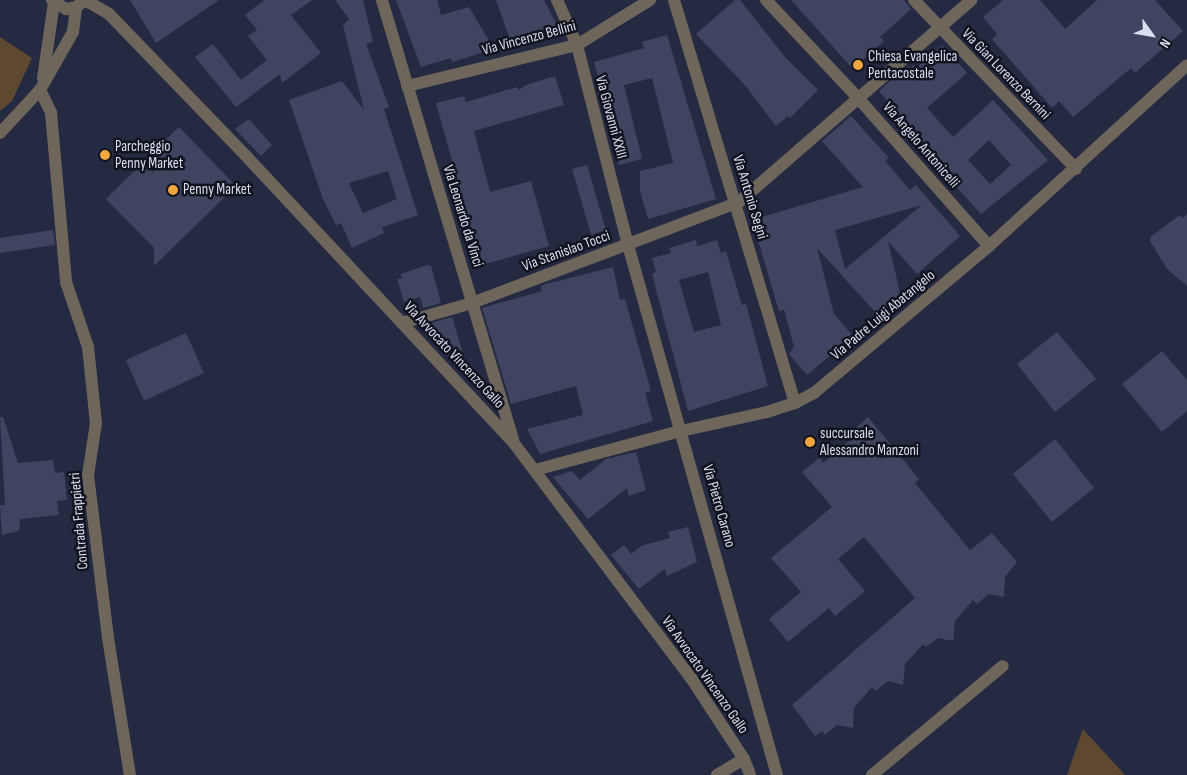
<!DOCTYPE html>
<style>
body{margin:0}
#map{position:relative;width:1187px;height:775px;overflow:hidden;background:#252a43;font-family:"Sofia Sans Condensed",sans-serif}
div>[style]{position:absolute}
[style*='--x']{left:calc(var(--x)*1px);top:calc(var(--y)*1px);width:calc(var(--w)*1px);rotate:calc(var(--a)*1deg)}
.green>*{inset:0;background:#5e4930}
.building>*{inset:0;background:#3f4560}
.minor>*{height:12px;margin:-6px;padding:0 6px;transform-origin:6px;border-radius:6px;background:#6f665b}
.dots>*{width:14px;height:14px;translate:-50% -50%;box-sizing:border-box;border:2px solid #11141f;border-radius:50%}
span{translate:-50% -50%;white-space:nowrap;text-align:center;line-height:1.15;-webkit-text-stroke:5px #11141f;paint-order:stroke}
.street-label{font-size:15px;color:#dadeef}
.poi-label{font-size:15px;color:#dadeef}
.left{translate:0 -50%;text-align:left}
.north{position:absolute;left:1127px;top:10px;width:50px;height:50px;-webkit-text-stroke:4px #11141f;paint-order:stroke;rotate:122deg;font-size:14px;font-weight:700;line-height:20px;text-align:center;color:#dadeef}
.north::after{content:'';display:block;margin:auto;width:18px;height:22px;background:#dadeef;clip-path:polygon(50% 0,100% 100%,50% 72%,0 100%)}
</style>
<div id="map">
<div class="green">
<i style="clip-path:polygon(0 37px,32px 58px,12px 101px,0 111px)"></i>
<i style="clip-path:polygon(1083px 729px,1125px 775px,1067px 775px)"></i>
</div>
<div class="building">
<i style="clip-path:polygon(130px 0,219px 0,156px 43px)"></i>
<i style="clip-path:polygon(264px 0,312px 0,291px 15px,321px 53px,282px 83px,280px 74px,236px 107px,195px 57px,213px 44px,241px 80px,267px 60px,248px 36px,257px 30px,245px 15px)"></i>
<i style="clip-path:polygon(evenodd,335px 0,363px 0,373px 42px,366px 44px,389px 107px,384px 109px,418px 215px,382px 227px,384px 233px,352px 248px,341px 223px,336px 225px,323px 199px,289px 100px,342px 81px,364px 110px,343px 25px,349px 19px,335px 0,388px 171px,397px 199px,363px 213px,349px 183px,388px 171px)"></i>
<i style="clip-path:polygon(396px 0,437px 0,441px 15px,469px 7px,494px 49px,452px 62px,451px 58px,421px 67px)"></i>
<i style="clip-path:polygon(496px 0,544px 0,560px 31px,513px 48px)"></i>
<i style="clip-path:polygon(735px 0,740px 0,785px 57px,818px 90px,790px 118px,788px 116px,776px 126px,744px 84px,696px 34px)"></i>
<i style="clip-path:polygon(791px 0,904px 0,911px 9px,880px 37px,884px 41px,853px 69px)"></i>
<i style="clip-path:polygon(1003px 0,1040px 0,1065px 29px,1097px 0,1155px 0,1183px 31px,1135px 73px,1131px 68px,1073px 117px,1059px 101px,1052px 108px,992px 39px,997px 34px,983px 17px)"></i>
<i style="clip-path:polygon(667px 35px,716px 199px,648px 219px,640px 191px,640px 171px,673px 163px,652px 78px,624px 85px,642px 159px,619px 165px,598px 91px,602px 90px,594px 62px,644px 48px,642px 42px)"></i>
<i style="clip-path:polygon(evenodd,942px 45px,967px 73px,927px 108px,953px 137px,993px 100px,1048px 160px,981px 214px,926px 154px,930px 151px,884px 105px,888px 102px,879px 91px,900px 72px,902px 74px,914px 65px,916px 68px,942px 45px,989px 140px,1011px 165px,990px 184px,968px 160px,989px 140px)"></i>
<i style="clip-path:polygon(555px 76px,564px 105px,474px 131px,490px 192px,531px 181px,549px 246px,481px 265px,436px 103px,464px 96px,466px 102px,517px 87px,519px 90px,526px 85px)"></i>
<i style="clip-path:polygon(evenodd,851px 116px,889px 158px,885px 161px,910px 190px,916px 185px,960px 236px,917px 274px,888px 241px,900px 293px,889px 307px,876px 313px,817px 248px,834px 314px,853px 336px,807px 375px,789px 354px,794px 347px,784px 310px,779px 311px,752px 220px,863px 187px,822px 141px,851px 116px,922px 205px,887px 234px,845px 269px,835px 230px,922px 205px)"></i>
<i style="clip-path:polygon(249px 119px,272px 145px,261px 156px,235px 129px)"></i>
<i style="clip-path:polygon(179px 127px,236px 186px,154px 266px,154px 248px,106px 199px)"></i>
<i style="clip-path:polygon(587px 165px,606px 230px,591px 235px,572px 169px)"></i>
<i style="clip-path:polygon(1187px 214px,1187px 286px,1167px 269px,1150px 241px,1150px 237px,1180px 215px,1182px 218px)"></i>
<i style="clip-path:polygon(53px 230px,55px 245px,0 253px,0 238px)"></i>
<i style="clip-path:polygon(evenodd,696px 240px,697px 246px,717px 240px,721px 253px,726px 251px,742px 305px,746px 304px,768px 386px,688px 411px,652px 274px,656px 272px,652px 258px,671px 253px,669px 248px,696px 240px,708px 272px,721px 325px,694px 332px,679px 280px,708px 272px)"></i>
<i style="clip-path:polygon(427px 265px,431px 266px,441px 303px,423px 308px,420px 297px,404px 302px,397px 279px,402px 278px,401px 274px)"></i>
<i style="clip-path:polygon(613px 267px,620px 300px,625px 299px,651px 391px,645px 393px,653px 421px,540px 454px,527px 429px,583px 415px,576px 386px,511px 404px,482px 308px,542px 291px,541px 286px,546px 284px)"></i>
<i style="clip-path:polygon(452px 317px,468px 370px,442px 351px,436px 331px,430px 332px,428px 324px)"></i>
<i style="clip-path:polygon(1057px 332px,1096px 379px,1055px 412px,1017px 364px)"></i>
<i style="clip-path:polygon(186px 333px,204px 373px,144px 401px,126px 360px)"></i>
<i style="clip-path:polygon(1162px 351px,1187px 380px,1187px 411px,1162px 432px,1122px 384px)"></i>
<i style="clip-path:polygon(0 417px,3px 417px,18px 463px,53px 460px,55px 473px,64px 472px,67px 500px,57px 501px,59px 515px,20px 519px,19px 531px,2px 535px,0 505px,5px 505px)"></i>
<i style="clip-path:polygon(868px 417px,919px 479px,915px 483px,970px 550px,992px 533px,1017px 562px,1005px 577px,1004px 597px,989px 594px,977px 604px,973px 600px,955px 621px,953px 641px,938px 638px,926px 647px,923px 644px,905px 664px,903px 685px,888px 681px,876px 691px,872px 687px,854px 708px,853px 728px,837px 725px,825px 735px,822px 731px,815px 736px,792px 705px,915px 598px,864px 537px,838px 559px,865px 591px,835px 616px,829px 608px,788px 642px,769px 619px,801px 592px,771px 558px,832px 507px,802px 472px,819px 458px,823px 463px,855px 436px,851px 432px)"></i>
<i style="clip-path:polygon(1055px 439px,1094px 488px,1052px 522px,1013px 474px)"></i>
<i style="clip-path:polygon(636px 452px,646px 490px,629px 496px,627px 488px,588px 519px,553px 477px,572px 471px,580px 480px,606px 459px)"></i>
<i style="clip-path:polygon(688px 527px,697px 562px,667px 576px,665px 569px,639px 589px,611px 555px,624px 545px,631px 554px,641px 546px,670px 538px,668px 532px)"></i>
</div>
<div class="minor">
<i style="--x:52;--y:0;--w:17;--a:33"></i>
<i style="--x:66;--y:9;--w:10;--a:-11"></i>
<i style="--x:76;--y:7;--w:11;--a:-38"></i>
<i style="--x:85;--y:0;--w:28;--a:30"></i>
<i style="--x:109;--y:14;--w:200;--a:46"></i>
<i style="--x:248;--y:158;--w:388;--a:47"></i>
<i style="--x:513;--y:442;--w:296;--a:53"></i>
<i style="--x:691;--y:678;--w:97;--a:56.8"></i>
<i style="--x:744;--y:759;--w:17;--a:69"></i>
<i style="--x:382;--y:0;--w:459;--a:73.4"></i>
<i style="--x:557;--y:0;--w:49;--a:66"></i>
<i style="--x:577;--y:45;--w:206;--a:75.7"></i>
<i style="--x:628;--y:245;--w:551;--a:74.3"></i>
<i style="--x:674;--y:0;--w:421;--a:73.3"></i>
<i style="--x:766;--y:0;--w:134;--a:46.8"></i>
<i style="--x:858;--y:98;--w:198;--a:48.5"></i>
<i style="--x:914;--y:0;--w:234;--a:46.2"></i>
<i style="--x:43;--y:78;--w:76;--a:-81.7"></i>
<i style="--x:407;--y:86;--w:175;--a:-13.6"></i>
<i style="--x:577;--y:45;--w:86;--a:-31.7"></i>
<i style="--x:40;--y:90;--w:25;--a:64"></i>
<i style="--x:51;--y:113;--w:170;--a:84.9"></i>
<i style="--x:66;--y:282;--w:69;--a:71.3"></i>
<i style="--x:88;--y:347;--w:76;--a:84"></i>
<i style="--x:96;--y:423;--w:53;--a:98.7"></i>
<i style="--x:88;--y:475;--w:164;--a:83"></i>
<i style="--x:108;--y:638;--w:139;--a:80.9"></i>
<i style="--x:0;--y:133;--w:59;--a:-47.1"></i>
<i style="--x:40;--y:90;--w:67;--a:-60.4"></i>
<i style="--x:73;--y:32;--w:25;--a:-83"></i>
<i style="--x:402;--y:323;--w:73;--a:-15.9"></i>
<i style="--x:472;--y:303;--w:285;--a:-20.7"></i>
<i style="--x:739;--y:202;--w:308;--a:-41"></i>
<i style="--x:535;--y:470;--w:151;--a:-15"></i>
<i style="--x:681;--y:431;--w:88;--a:-12.5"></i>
<i style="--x:767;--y:412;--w:29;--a:-18"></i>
<i style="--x:795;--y:403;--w:21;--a:-28"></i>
<i style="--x:814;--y:393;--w:229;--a:-40"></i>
<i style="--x:989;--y:246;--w:268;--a:-42.4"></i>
<i style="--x:717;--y:775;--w:31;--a:-31"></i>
<i style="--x:872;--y:775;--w:170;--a:-39.8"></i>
</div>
<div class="dots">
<i style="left:858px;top:65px;background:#f0a63e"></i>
<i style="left:105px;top:155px;background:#f0a63e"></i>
<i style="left:173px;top:190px;background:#f0a63e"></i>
<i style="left:810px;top:442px;background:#f0a63e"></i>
</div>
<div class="street-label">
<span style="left:529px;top:38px;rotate:-15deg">Via Vincenzo Bellini</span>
<span style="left:1006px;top:74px;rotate:46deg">Via Gian Lorenzo Bernini</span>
<span style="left:611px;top:117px;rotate:75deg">Via Giovanni XXIII</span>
<span style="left:921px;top:145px;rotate:49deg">Via Angelo Antonicelli</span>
<span style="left:750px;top:197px;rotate:73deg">Via Antonio Segni</span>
<span style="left:463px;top:216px;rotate:73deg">Via Leonardo da Vinci</span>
<span style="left:566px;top:251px;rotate:-20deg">Via Stanislao Tocci</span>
<span style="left:883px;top:315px;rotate:-40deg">Via Padre Luigi Abatangelo</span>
<span style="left:454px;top:355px;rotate:47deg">Via Avvocato Vincenzo Gallo</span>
<span style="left:719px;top:506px;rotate:74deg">Via Pietro Carano</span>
<span style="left:79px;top:521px;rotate:-95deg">Contrada Frappietri</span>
<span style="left:705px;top:675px;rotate:55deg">Via Avvocato Vincenzo Gallo</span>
</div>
<div class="poi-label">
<span class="left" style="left:868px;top:65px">Chiesa Evangelica<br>Pentacostale</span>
<span class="left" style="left:115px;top:155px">Parcheggio<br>Penny Market</span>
<span class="left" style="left:183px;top:190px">Penny Market</span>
<span class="left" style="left:820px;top:442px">succursale<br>Alessandro Manzoni</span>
</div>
<div class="north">N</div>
</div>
